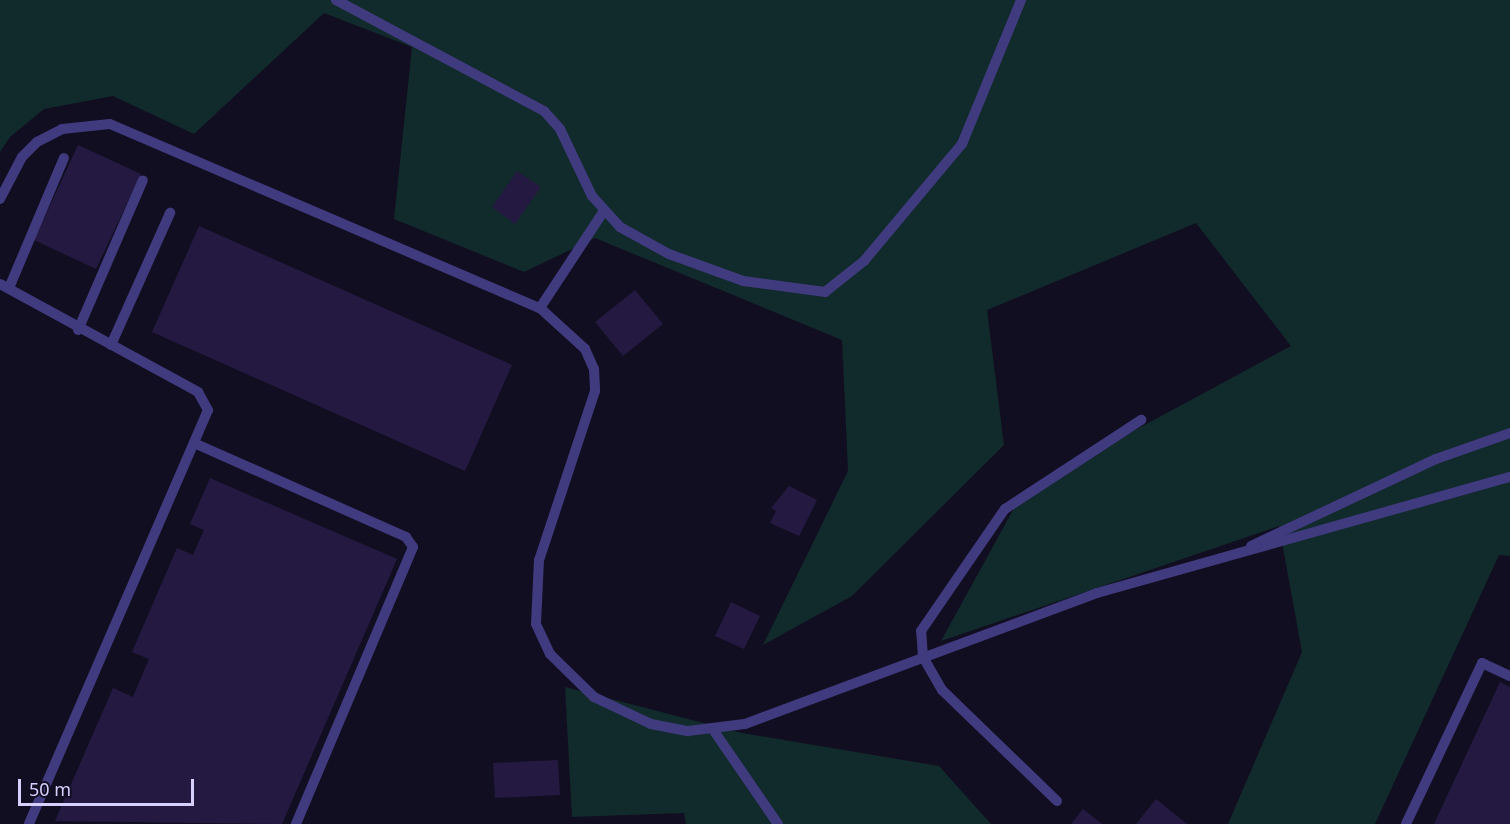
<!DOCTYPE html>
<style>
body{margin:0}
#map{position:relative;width:1510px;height:824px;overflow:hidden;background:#120e21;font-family:"Noto Sans",sans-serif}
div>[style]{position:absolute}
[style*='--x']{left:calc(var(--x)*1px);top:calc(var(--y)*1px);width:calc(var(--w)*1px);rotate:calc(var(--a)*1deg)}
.green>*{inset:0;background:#112a2b}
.building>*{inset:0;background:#241a41}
.service>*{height:10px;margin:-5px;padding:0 5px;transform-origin:5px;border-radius:5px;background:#403a7f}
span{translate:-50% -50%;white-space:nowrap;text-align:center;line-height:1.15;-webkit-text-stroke:4.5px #120e21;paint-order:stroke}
.scale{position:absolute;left:18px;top:779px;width:176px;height:27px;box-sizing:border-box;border:3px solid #d7cffe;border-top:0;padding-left:8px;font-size:18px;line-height:21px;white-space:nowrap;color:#d7cffe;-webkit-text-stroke:4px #120e21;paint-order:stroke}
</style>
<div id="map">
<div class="green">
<i style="clip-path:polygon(0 0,1510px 0,1510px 556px,1499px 555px,1375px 824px,1228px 824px,1302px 652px,1279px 526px,941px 641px,1024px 490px,1291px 346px,1196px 223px,987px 310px,1004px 445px,852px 596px,763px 645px,848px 471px,842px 340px,595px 238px,524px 272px,394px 219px,412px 47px,324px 13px,194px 134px,113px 96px,44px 109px,10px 137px,0 152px)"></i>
<i style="clip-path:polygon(565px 687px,742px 733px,939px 766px,991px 824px,686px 824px,684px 813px,572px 817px)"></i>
</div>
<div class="building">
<i style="clip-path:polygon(78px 145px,141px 174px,96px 269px,34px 240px)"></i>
<i style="clip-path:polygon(517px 171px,541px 187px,515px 224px,492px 207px)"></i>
<i style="clip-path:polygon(199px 226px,512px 365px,465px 471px,152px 332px)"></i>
<i style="clip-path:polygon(635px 290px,663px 324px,623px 356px,595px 322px)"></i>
<i style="clip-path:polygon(210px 478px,397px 559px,282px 824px,55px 821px,113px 688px,133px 697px,149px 659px,132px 652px,177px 548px,193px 555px,204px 530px,190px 524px)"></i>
<i style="clip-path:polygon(789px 486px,817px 500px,799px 536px,770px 523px,776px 511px,771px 508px)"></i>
<i style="clip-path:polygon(731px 602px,760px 616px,744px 649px,715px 636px)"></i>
<i style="clip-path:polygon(1500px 682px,1510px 687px,1510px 824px,1434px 824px)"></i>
<i style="clip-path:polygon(558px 760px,560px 795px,495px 798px,493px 763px)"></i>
<i style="clip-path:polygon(1156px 799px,1187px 824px,1136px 824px)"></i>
<i style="clip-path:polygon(1083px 809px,1102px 824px,1071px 824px)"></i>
</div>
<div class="service">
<i style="--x:336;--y:0;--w:236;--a:28.1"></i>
<i style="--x:544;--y:111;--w:24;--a:48"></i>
<i style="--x:560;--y:129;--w:74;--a:64.5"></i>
<i style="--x:592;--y:196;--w:42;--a:47.9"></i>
<i style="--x:620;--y:227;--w:56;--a:28.9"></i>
<i style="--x:669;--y:254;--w:79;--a:20"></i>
<i style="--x:743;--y:281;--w:83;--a:7.6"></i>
<i style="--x:825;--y:292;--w:50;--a:-38.5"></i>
<i style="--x:864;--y:261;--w:153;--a:-50.1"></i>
<i style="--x:962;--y:144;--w:156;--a:-67.7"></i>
<i style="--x:0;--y:199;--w:47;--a:-62.4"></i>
<i style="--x:22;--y:157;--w:21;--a:-45"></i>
<i style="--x:37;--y:142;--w:28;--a:-27"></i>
<i style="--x:62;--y:129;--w:48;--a:-5.9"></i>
<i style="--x:110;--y:124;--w:468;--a:23.2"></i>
<i style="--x:540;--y:308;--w:61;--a:42.3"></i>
<i style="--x:585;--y:349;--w:22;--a:66"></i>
<i style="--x:594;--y:369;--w:22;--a:87"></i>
<i style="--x:595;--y:391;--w:178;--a:108.3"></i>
<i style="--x:539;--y:560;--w:64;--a:92.7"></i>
<i style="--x:536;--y:624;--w:33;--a:65"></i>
<i style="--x:550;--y:654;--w:62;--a:44.3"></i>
<i style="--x:594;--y:697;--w:63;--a:25.3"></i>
<i style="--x:651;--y:724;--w:38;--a:11"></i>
<i style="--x:688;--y:731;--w:57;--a:-7"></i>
<i style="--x:745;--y:724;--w:376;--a:-20.4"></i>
<i style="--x:1097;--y:593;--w:429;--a:-15.7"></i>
<i style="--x:0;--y:284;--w:226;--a:28.6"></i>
<i style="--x:198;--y:392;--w:21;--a:61"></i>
<i style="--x:208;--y:410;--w:451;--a:113.4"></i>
<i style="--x:9;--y:288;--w:141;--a:-67.1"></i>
<i style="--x:540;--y:308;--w:115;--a:-56.7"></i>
<i style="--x:78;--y:330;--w:163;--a:-66.6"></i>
<i style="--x:111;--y:345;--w:145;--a:-65.9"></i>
<i style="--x:194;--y:443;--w:232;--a:23.9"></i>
<i style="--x:406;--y:537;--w:12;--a:55"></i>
<i style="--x:413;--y:547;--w:301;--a:112.9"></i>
<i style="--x:1251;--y:546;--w:204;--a:-25.2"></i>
<i style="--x:1436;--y:459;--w:78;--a:-19.4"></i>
<i style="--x:714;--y:731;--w:113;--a:55.5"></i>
<i style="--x:1057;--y:801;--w:160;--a:-136"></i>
<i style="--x:942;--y:690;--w:38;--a:-120"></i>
<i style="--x:923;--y:657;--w:26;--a:-94"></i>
<i style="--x:921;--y:631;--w:148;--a:-55.5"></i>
<i style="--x:1005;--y:509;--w:163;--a:-33.2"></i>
<i style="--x:1406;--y:824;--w:178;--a:-64.7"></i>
<i style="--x:1482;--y:663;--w:31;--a:25"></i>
</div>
<div class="scale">50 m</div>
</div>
